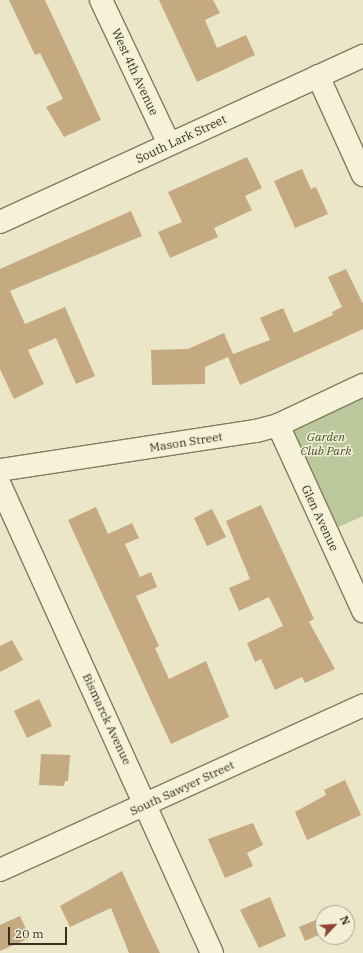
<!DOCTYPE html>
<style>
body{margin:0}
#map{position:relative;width:363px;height:953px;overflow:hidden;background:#ebe6c8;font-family:"IBM Plex Serif",serif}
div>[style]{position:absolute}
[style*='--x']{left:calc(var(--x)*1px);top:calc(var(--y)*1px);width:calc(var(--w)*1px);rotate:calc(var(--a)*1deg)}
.green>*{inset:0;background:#bbc89c}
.building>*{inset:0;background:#c5a981}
.roads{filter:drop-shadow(1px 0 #857a5e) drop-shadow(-1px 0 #857a5e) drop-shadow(0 1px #857a5e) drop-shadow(0 -1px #857a5e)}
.minor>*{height:22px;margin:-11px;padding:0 11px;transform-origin:11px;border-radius:11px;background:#f6f2da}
span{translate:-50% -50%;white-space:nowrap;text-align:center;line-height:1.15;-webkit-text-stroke:3px #f3efd7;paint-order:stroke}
.street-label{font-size:12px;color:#372f21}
.park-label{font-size:12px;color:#405129;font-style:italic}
.north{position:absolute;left:315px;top:905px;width:40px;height:40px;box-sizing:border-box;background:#f3efd7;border:1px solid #a8a28e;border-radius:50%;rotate:65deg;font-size:11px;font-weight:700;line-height:16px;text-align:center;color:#372f21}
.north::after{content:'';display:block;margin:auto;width:14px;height:18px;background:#8f4334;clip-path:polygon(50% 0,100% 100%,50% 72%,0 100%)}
.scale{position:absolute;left:8px;top:927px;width:59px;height:18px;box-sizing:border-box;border:2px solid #372f21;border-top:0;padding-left:5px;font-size:12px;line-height:14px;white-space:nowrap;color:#372f21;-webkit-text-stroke:3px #f3efd7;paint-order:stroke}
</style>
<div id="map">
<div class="green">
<i style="clip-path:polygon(363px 385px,363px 516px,327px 532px,278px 425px)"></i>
</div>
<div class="building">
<i style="clip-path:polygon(9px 0,45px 0,101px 120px,64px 137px,46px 107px,63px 99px,40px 53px,35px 55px)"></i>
<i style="clip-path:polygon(159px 0,213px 0,220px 13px,205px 20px,217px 48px,246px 35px,255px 55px,197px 82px)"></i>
<i style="clip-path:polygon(247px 157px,262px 188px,245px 196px,252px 210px,214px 228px,218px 237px,170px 258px,158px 232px,182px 222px,168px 192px)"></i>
<i style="clip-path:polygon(302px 169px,311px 189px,316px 187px,328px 214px,295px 228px,274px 181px)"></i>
<i style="clip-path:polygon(131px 211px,142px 236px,10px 291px,25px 324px,65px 307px,95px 376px,76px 384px,56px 338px,28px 350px,44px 384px,14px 399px,0 369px,0 269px)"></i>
<i style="clip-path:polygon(346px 269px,363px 304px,363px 329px,240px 385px,228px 357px,205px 367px,205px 384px,152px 385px,151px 350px,188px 349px,224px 333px,233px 354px,270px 340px,260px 318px,283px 308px,294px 333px,333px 315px,332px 312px,342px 307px,328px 277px)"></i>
<i style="clip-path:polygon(261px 505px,314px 619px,309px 622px,335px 669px,305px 683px,302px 677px,275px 690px,261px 659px,255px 662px,247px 643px,283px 626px,269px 597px,239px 611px,229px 588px,250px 579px,226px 521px)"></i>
<i style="clip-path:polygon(96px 507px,108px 534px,132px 523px,139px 538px,125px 544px,140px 577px,151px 572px,157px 587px,136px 596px,159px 646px,155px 648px,169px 679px,206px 661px,229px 717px,171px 744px,68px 520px)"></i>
<i style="clip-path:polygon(212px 509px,226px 537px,207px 546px,194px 518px)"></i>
<i style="clip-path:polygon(12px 640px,23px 660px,0 672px,0 646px)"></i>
<i style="clip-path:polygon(39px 699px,52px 726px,27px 738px,14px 711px)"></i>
<i style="clip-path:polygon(41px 754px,70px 755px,68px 781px,65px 781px,64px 786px,39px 785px)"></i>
<i style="clip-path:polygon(345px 780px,361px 815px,307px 840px,295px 812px,326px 795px,324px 790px)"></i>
<i style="clip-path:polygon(253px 823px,263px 845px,247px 853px,253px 866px,225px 878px,208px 839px)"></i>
<i style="clip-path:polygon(122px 871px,148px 928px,160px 953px,129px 953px,111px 908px,70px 927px,60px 906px)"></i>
<i style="clip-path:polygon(270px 897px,286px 936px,259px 948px,240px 910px)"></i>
<i style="clip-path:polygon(20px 916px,30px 938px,0 951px,0 925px)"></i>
<i style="clip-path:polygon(323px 917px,323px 933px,305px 941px,299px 927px)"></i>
</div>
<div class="roads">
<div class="minor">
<i style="--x:101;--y:0;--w:159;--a:64.7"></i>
<i style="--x:318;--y:76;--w:109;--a:65.6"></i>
<i style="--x:0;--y:222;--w:399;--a:-24.6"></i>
<i style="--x:278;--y:425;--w:205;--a:65.4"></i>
<i style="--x:0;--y:470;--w:259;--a:-8.7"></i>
<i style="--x:256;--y:431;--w:23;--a:-15"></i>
<i style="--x:278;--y:425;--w:94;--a:-25.2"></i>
<i style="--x:0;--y:485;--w:514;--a:65.63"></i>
<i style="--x:0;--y:870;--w:399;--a:-24.4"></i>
</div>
</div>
<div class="street-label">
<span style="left:135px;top:72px;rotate:65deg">West 4th Avenue</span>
<span style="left:181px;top:139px;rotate:-25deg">South Lark Street</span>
<span style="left:186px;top:442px;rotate:-9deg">Mason Street</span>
<span style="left:320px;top:518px;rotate:65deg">Glen Avenue</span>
<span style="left:107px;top:719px;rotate:65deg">Bismarck Avenue</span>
<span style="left:182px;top:788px;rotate:-25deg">South Sawyer Street</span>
</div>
<div class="park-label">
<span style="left:326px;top:444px">Garden<br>Club Park</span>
</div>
<div class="north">N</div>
<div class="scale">20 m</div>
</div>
